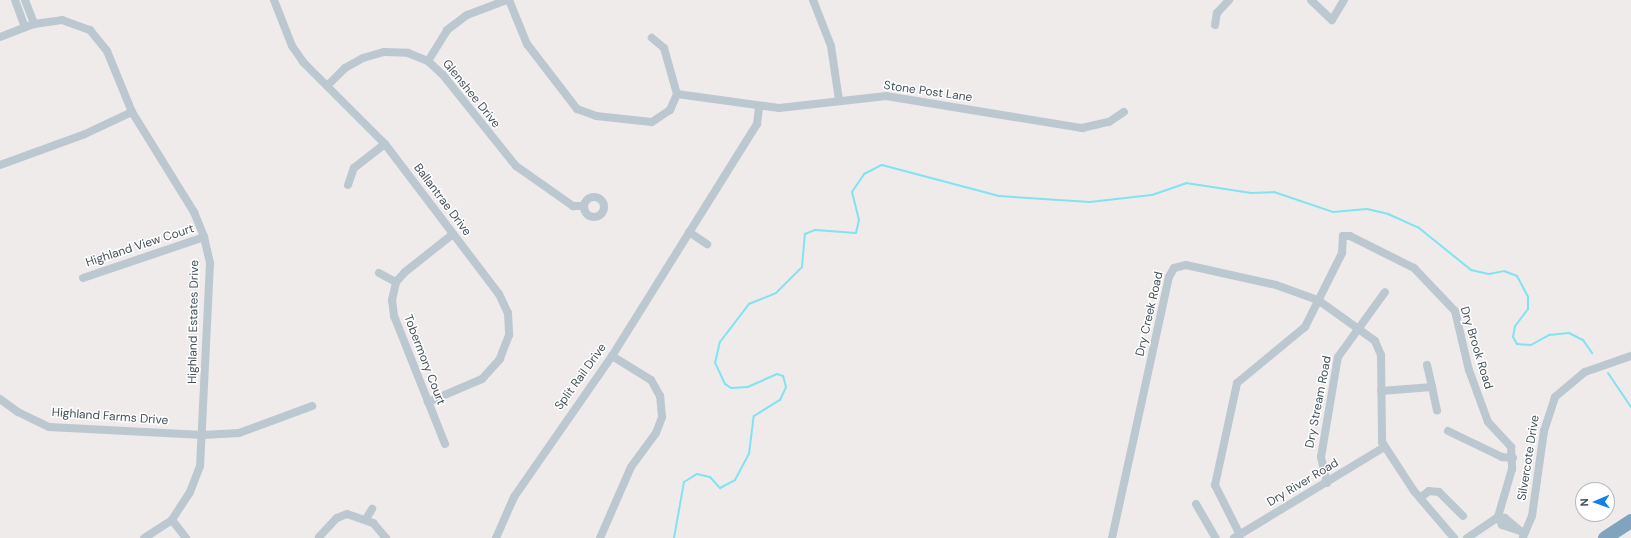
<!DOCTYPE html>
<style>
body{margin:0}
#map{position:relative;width:1631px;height:538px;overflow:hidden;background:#efebeb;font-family:"DM Sans",sans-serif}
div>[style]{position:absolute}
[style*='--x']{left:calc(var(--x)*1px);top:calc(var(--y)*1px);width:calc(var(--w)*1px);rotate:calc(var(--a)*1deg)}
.stream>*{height:2px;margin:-1px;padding:0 1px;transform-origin:1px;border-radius:1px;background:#81e3ef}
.street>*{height:8px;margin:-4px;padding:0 4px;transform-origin:4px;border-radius:4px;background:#bbc8cf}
.street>.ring{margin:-4px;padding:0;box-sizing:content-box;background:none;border:8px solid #bbc8cf;border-radius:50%}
.highway>*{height:14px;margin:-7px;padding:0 7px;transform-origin:7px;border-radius:7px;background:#80a4be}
span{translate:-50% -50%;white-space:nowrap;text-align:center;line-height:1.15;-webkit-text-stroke:3px #fff;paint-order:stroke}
.street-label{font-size:12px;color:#435159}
.north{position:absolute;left:1575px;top:482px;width:40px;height:40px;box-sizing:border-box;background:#fff;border:1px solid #b4b9bd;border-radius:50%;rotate:268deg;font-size:11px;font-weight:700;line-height:16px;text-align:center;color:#435159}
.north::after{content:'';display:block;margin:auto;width:14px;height:18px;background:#1181e3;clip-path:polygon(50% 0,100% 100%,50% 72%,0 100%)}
</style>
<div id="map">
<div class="stream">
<i style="--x:1608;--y:373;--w:41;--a:55.9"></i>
<i style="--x:674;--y:538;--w:57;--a:-79.9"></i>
<i style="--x:684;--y:482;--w:15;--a:-32"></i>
<i style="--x:697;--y:474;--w:13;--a:13"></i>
<i style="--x:710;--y:477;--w:15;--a:48"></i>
<i style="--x:720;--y:488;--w:17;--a:-28"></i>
<i style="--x:735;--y:480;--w:30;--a:-62"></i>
<i style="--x:749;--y:454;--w:38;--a:-83"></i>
<i style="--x:754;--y:416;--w:31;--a:-32"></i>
<i style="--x:780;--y:400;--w:14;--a:-65"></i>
<i style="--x:786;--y:387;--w:11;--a:-105"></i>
<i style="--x:783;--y:376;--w:6;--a:-162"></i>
<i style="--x:777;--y:374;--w:32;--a:156"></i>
<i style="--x:748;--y:387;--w:17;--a:177"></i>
<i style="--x:731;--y:388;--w:7;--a:-146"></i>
<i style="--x:725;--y:384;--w:23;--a:-115"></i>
<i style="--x:715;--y:363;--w:22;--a:-77"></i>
<i style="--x:720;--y:342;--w:48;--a:-52.7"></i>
<i style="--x:749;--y:304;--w:29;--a:-22"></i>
<i style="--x:776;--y:293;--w:37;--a:-45"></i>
<i style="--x:802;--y:267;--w:33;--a:-85"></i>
<i style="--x:805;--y:234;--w:11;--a:-22"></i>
<i style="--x:815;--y:230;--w:41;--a:4.2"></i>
<i style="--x:856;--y:233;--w:13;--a:-77"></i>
<i style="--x:859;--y:220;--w:29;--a:-104"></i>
<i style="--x:852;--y:192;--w:22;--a:-56"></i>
<i style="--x:864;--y:174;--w:20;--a:-27"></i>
<i style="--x:882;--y:165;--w:121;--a:14.8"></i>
<i style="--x:999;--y:196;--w:91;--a:3.8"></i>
<i style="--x:1090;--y:202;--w:62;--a:-6.4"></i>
<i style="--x:1152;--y:195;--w:36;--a:-19"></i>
<i style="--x:1186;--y:183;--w:66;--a:8.7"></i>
<i style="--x:1251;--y:193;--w:23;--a:-2"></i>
<i style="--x:1274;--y:192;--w:62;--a:18.7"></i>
<i style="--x:1333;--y:212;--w:34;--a:-5"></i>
<i style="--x:1367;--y:209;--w:22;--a:13"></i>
<i style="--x:1388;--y:214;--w:34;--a:24"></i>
<i style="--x:1419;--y:228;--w:67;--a:38.9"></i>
<i style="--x:1471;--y:270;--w:18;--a:13"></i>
<i style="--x:1489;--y:274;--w:15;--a:-11"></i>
<i style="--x:1504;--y:271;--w:14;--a:21"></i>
<i style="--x:1517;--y:276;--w:24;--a:62"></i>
<i style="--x:1528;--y:297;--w:12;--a:90"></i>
<i style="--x:1528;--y:309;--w:21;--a:127"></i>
<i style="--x:1515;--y:326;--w:11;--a:100"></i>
<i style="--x:1513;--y:337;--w:8;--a:60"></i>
<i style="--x:1517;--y:344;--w:14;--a:4"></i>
<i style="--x:1531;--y:345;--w:21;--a:-29"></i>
<i style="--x:1549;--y:335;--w:20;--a:-6"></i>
<i style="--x:1569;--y:333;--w:16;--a:27"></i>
<i style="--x:1583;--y:340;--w:16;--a:55"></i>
</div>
<div class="street">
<i style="--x:15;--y:0;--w:29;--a:70"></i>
<i style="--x:25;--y:0;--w:26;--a:69"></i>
<i style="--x:274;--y:0;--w:49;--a:68.6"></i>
<i style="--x:292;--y:46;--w:19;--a:55"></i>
<i style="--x:303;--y:62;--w:116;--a:45"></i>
<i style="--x:385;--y:144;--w:188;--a:52.8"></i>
<i style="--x:499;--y:294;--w:21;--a:65"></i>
<i style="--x:508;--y:313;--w:22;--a:87"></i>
<i style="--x:509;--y:335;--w:26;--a:111"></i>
<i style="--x:500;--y:359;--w:27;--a:132"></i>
<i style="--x:482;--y:379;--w:59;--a:156.9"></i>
<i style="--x:509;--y:0;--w:48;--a:67.8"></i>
<i style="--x:527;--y:44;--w:82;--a:52.4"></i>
<i style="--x:577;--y:109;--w:20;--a:20"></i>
<i style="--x:596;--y:116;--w:56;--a:6.1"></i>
<i style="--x:652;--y:122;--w:22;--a:-34"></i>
<i style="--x:670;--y:110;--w:17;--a:-66"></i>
<i style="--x:677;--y:94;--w:48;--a:-105.8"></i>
<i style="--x:664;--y:48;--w:16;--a:-140"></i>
<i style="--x:813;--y:0;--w:49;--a:68.6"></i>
<i style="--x:831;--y:46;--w:55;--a:81.6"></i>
<i style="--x:1311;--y:0;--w:29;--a:44"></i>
<i style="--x:1332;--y:20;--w:23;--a:-59"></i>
<i style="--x:1215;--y:25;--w:12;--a:-81"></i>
<i style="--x:1217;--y:13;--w:18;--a:-47"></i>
<i style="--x:0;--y:37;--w:36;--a:-21"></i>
<i style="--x:34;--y:24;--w:28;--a:-8"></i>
<i style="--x:62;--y:20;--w:30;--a:20"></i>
<i style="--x:90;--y:30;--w:27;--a:51"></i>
<i style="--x:107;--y:51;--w:66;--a:67.7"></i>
<i style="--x:132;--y:112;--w:118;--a:58.2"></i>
<i style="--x:194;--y:212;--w:27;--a:68"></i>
<i style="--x:204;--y:237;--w:27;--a:77"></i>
<i style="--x:210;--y:263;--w:203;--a:92.8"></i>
<i style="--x:200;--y:466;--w:28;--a:111"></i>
<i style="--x:190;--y:492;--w:33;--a:123"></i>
<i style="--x:172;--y:520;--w:33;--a:147"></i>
<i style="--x:428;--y:61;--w:36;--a:-58"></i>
<i style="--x:447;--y:30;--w:25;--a:-37"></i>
<i style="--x:467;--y:15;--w:43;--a:-20.6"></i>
<i style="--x:327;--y:86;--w:25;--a:-45"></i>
<i style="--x:345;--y:68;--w:21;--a:-29"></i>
<i style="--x:363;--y:58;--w:22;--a:-16"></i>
<i style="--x:384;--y:52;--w:24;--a:2"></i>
<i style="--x:408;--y:53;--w:22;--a:22"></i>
<i style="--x:428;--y:61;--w:21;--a:43"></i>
<i style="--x:443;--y:75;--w:117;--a:51.3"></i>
<i style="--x:516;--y:166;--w:70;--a:35.1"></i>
<i style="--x:573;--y:206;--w:11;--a:0"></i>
<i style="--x:677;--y:94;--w:103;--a:7.8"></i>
<i style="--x:779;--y:108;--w:108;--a:-6.4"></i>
<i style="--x:886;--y:96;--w:199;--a:9.3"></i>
<i style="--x:1082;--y:128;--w:28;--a:-13"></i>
<i style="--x:1109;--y:122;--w:18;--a:-34"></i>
<i style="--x:0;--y:165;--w:90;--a:-20"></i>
<i style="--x:85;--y:134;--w:52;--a:-25.1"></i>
<i style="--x:348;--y:185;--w:18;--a:-71"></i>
<i style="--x:354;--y:168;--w:39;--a:-38"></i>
<i class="ring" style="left:584px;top:197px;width:12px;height:12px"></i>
<i style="--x:689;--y:232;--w:22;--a:34"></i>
<i style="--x:379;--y:273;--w:19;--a:28"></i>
<i style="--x:83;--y:278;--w:128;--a:-18.7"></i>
<i style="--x:1427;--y:365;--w:23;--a:77"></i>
<i style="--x:1381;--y:391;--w:51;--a:-4.5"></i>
<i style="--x:1432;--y:387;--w:24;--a:78"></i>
<i style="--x:0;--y:399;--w:22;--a:36"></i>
<i style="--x:18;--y:412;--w:34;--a:26"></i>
<i style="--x:49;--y:427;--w:154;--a:3"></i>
<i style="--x:203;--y:435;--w:36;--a:-3"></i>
<i style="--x:239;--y:433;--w:78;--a:-20.3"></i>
<i style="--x:1448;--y:431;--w:60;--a:25.7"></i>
<i style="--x:1502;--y:457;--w:11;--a:5"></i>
<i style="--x:445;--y:444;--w:138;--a:-111.7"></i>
<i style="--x:394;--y:316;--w:16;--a:-97"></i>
<i style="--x:392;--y:300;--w:18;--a:-77"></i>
<i style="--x:396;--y:282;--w:13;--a:-48"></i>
<i style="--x:405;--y:272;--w:61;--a:-38.4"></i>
<i style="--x:1327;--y:483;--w:27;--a:-103"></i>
<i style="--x:1321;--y:457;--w:101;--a:-80.4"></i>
<i style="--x:1338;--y:357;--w:80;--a:-54.1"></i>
<i style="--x:1420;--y:498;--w:11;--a:-38"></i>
<i style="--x:1429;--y:491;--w:10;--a:6"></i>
<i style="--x:1439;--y:492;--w:34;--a:45"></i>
<i style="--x:1196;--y:504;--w:39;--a:60"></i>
<i style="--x:366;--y:519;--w:12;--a:-59"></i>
<i style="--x:172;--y:520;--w:23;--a:52"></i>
<i style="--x:1240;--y:535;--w:56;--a:-116.6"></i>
<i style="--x:1215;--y:485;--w:104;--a:-77.8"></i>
<i style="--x:1237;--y:383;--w:88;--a:-39.5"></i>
<i style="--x:1305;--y:327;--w:83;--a:-63.4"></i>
<i style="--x:1342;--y:253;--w:17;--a:-87"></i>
<i style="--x:1343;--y:236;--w:7;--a:0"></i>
<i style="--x:1350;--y:236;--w:72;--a:26.6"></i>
<i style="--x:1414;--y:268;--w:59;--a:46.4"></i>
<i style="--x:1455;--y:311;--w:61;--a:76.7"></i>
<i style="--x:1469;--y:370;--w:55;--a:69.9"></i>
<i style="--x:1488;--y:422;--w:34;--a:47"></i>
<i style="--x:1511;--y:447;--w:22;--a:87"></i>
<i style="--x:1512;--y:469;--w:50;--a:106.3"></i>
<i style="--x:1498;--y:517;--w:7;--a:8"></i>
<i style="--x:1505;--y:518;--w:25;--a:40"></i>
<i style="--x:319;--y:537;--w:26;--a:-47"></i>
<i style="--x:337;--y:518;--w:11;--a:-22"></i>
<i style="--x:347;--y:514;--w:28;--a:19"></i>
<i style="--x:373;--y:523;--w:20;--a:49"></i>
<i style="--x:1523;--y:537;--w:23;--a:-67"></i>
<i style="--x:1532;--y:516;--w:86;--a:-82"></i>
<i style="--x:1544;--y:431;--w:36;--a:-72"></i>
<i style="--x:1555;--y:397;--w:39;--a:-40"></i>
<i style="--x:1585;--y:372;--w:49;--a:-19.2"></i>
<i style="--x:496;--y:538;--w:45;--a:-66.3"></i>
<i style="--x:514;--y:497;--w:172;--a:-55.2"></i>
<i style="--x:612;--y:356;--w:274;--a:-58"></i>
<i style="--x:757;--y:124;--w:17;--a:-83"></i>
<i style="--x:600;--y:538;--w:77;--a:-66.4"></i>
<i style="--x:631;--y:467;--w:42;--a:-53.7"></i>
<i style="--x:656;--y:433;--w:17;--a:-69"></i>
<i style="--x:662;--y:417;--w:21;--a:-95"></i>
<i style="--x:660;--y:396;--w:18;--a:-119"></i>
<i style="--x:651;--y:380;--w:46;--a:-148.4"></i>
<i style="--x:1112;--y:538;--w:267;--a:-77.7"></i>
<i style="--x:1169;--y:277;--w:10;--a:-61"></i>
<i style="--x:1174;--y:268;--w:12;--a:-14"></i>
<i style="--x:1186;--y:265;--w:92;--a:12.5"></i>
<i style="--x:1276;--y:285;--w:45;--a:19.7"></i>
<i style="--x:1318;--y:300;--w:70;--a:35.7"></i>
<i style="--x:1375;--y:341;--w:15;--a:67"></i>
<i style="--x:1381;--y:355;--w:87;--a:89.3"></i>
<i style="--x:1382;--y:442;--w:59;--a:56.9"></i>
<i style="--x:1414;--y:491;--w:62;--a:49.6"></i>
<i style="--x:1234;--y:538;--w:175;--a:-31.2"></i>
<i style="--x:1467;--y:538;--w:37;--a:-34"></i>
<i style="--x:1498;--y:517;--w:9;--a:63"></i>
<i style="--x:1502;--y:525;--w:19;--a:18"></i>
</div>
<div class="highway">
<i style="--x:1605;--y:538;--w:31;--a:-33"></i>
</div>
<div class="street-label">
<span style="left:928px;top:92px;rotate:8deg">Stone Post Lane</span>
<span style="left:471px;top:94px;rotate:51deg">Glenshee Drive</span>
<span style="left:442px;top:200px;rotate:53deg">Ballantrae Drive</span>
<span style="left:140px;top:246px;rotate:-18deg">Highland View Court</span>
<span style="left:1150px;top:314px;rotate:-77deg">Dry Creek Road</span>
<span style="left:194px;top:322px;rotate:-89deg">Highland Estates Drive</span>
<span style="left:1476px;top:348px;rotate:73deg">Dry Brook Road</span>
<span style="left:424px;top:360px;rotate:69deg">Tobermory Court</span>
<span style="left:581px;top:377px;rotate:-54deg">Split Rail Drive</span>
<span style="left:1319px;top:402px;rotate:-79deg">Dry Stream Road</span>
<span style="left:110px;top:417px;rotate:4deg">Highland Farms Drive</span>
<span style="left:1529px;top:458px;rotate:-81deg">Silvercote Drive</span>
<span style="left:1303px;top:483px;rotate:-31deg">Dry River Road</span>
</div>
<div class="north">N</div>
</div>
